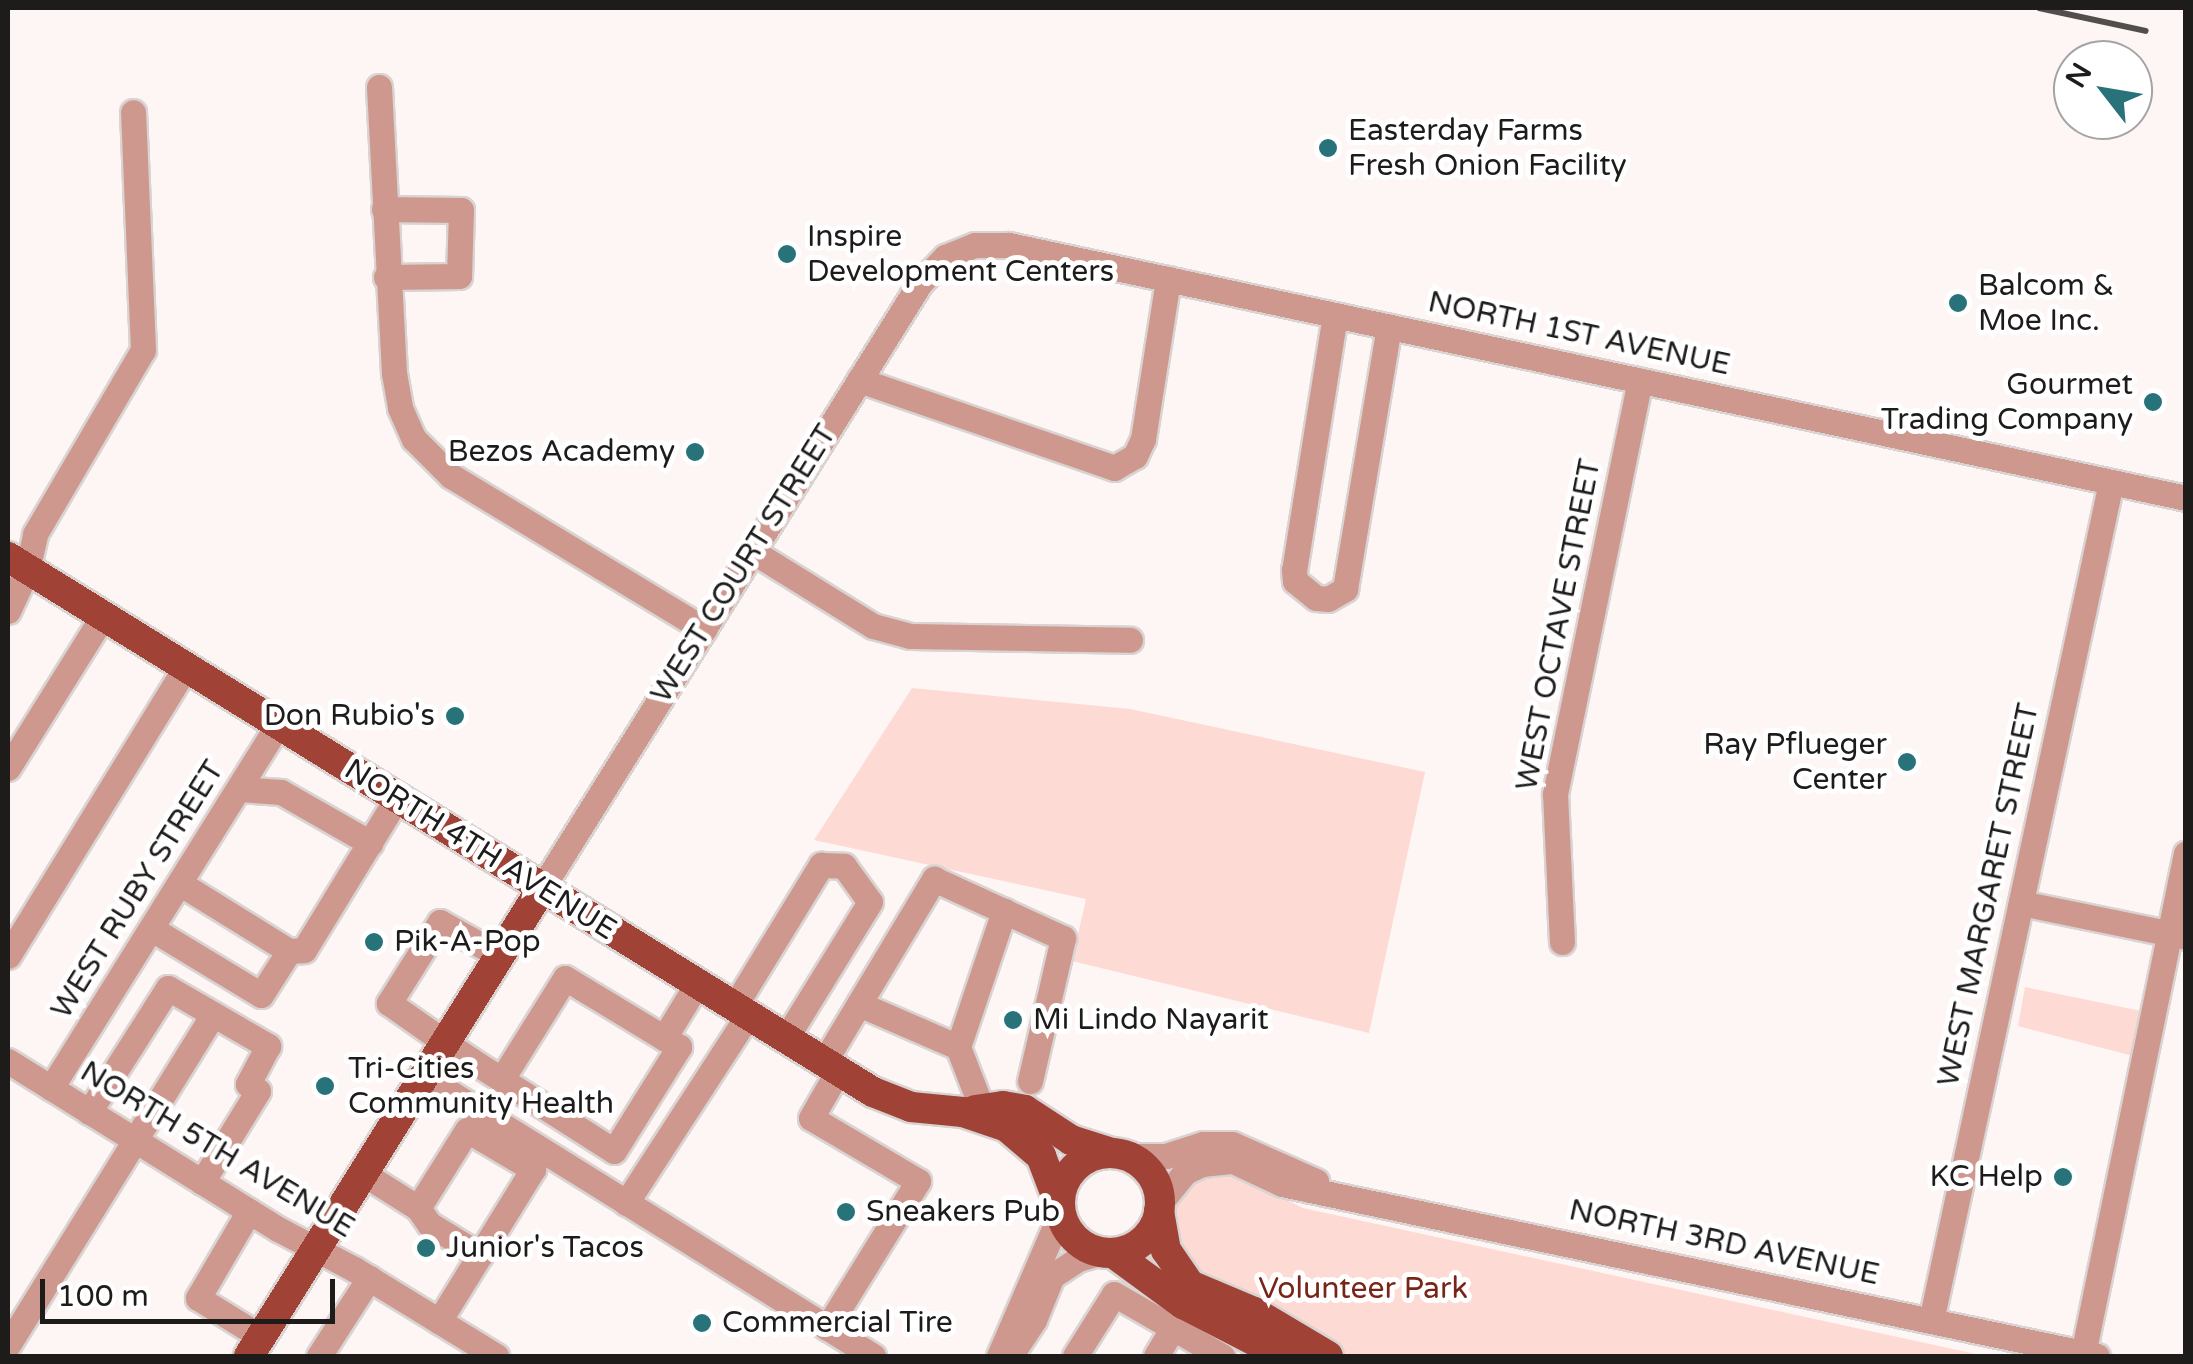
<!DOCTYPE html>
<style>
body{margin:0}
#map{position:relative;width:2193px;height:1364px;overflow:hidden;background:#fdf6f5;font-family:"Varela Round",sans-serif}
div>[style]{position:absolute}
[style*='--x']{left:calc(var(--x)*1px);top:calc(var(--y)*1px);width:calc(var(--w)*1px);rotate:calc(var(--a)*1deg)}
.green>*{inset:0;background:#fddbd4}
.roads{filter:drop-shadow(2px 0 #d9d3d2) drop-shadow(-2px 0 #d9d3d2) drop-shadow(0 2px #d9d3d2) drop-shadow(0 -2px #d9d3d2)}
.minor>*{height:25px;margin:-12.5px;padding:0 12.5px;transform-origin:12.5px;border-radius:12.5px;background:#ce988e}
.major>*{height:30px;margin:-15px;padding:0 15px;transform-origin:15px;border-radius:15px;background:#a04336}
.major>.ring{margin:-15px;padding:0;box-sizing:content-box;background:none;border:30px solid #a04336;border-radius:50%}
.rail>*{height:6px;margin:-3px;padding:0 3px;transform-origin:3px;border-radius:3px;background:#524e4d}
.dots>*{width:28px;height:28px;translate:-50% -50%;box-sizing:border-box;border:5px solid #fff;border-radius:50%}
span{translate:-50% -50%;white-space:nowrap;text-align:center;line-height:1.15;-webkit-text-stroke:10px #fff;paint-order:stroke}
.poi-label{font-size:30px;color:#1e1b1b}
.left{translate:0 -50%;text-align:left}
.right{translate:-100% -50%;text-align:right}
.street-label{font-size:30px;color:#1e1b1b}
.park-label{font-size:30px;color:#782419}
.frame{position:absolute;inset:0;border:10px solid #1e1b1b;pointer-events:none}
.north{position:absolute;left:2053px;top:40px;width:100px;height:100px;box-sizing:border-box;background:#fff;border:2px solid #a5a4a4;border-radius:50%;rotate:301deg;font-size:28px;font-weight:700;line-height:40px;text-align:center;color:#1e1b1b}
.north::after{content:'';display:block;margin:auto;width:35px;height:45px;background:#287279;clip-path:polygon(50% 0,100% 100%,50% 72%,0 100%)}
.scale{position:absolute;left:40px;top:1279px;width:295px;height:45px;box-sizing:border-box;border:5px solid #1e1b1b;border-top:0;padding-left:12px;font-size:30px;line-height:35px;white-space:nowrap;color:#1e1b1b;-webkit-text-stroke:8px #fff;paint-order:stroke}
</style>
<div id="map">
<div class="green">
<i style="clip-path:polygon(912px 688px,1130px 709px,1425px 772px,1369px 1033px,1072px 961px,1086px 899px,814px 840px)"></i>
<i style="clip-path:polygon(2025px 987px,2146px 1012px,2137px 1057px,2018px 1026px)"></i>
<i style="clip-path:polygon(1220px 1168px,1303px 1208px,1985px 1356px,1346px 1356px,1264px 1306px,1180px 1262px,1171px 1202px,1179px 1190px)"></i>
</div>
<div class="roads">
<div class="minor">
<i style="--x:379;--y:87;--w:286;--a:87"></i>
<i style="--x:394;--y:373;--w:36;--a:80"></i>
<i style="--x:400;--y:408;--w:34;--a:66"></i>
<i style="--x:414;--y:439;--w:52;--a:45"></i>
<i style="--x:451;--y:476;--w:296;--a:31.2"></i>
<i style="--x:384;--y:209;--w:77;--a:0.7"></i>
<i style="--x:461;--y:210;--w:66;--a:91.7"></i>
<i style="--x:459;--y:276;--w:73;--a:179.2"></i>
<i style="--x:1335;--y:315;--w:258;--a:99.1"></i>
<i style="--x:1294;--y:570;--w:11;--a:85"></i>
<i style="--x:1295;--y:581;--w:27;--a:39"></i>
<i style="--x:1316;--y:598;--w:12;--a:5"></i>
<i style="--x:1328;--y:599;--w:20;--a:-30"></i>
<i style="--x:1345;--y:589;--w:266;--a:-80.5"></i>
<i style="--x:859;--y:380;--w:270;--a:19"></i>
<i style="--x:1114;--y:468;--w:24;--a:-30"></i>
<i style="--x:1135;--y:456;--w:19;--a:-65"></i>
<i style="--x:1143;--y:439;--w:162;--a:-81.1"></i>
<i style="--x:752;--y:551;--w:142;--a:31.8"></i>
<i style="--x:873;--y:626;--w:38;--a:15"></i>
<i style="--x:910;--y:636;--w:220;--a:1"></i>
<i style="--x:8;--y:611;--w:45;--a:-65.1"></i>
<i style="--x:27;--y:570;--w:37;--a:-77"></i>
<i style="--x:35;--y:534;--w:213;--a:-59.6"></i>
<i style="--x:143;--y:350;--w:238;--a:-92.4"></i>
<i style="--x:8;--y:768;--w:179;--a:-58"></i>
<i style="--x:239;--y:789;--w:42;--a:4.1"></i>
<i style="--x:281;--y:792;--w:103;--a:29.8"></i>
<i style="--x:542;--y:888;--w:713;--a:-58"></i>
<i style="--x:920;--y:283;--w:36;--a:-46"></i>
<i style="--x:945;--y:257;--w:32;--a:-22"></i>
<i style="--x:975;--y:245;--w:34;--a:0"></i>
<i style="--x:1009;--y:245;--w:1204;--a:12.13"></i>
<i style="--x:2021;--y:903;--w:168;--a:11.6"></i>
<i style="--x:152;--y:929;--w:127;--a:31.2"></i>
<i style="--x:261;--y:995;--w:52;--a:-57.5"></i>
<i style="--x:289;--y:951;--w:127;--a:-148.2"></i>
<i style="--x:1562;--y:942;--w:148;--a:-92.7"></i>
<i style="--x:1555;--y:794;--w:422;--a:-78.4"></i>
<i style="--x:289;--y:951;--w:15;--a:-4"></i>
<i style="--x:304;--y:950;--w:178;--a:-58.5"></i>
<i style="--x:8;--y:956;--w:339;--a:-58.4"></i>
<i style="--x:500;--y:956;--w:69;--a:-150.5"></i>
<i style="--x:440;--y:922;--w:96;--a:122.2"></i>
<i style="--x:389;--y:1003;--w:70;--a:35.1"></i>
<i style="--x:446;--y:1043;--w:30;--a:34"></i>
<i style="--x:471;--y:1060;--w:169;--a:32.5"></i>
<i style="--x:614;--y:1151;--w:123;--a:-58"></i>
<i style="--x:679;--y:1047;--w:133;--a:-148.8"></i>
<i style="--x:565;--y:978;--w:119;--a:122"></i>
<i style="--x:859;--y:1004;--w:108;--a:23.5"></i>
<i style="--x:958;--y:1047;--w:144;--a:-71.3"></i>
<i style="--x:734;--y:1007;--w:167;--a:-58.5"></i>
<i style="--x:821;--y:865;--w:23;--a:2"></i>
<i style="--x:844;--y:866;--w:44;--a:54.2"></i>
<i style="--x:870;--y:902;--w:160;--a:121.7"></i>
<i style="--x:664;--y:1038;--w:63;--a:-58.6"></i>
<i style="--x:958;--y:1047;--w:66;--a:68.8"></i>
<i style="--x:8;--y:1061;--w:318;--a:31.9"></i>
<i style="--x:278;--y:1229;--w:86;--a:27.8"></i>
<i style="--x:354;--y:1269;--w:167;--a:31.5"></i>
<i style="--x:824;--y:1062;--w:214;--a:-59"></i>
<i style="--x:934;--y:879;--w:142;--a:24.6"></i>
<i style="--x:1063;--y:938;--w:147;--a:103"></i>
<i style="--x:425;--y:1077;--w:528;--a:31.91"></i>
<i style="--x:51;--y:1088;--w:428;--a:-58"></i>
<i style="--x:89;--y:1112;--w:147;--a:-57.5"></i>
<i style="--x:168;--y:988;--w:116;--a:30.1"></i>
<i style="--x:268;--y:1046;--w:43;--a:117.8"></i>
<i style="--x:248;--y:1084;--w:12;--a:35"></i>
<i style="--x:258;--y:1091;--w:107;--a:121.6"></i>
<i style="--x:1127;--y:1156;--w:39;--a:0"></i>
<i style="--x:1166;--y:1156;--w:39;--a:-18"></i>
<i style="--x:1203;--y:1144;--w:29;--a:0"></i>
<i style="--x:1232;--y:1144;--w:92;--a:23.8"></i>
<i style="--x:364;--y:1174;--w:64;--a:32.2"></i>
<i style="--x:418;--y:1208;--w:92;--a:-57.9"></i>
<i style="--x:467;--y:1130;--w:77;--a:30.6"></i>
<i style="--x:533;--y:1169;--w:179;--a:121.7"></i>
<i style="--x:626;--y:1203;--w:224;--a:-57"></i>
<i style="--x:1160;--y:1203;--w:40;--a:-51"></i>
<i style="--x:1185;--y:1172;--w:19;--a:-25"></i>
<i style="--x:1202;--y:1164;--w:31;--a:-6"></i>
<i style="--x:1233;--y:1161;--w:54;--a:25.1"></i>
<i style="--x:1282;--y:1184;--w:833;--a:11.92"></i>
<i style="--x:418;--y:1208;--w:19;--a:55"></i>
<i style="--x:429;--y:1224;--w:60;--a:31.3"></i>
<i style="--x:249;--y:1211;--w:101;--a:120.4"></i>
<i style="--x:198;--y:1298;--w:74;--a:31.8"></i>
<i style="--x:1931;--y:1321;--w:858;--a:-77.89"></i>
<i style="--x:827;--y:1328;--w:173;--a:-58.2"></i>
<i style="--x:918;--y:1181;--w:124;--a:-149.5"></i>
<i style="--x:811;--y:1118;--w:54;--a:-60.1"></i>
<i style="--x:8;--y:1345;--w:389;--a:-58.2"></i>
<i style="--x:2083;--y:1354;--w:511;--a:-78.38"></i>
<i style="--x:319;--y:1356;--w:93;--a:-57.3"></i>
<i style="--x:999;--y:1356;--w:156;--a:-66.6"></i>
<i style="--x:1010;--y:1356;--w:43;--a:-56.3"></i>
<i style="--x:1034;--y:1320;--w:48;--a:-67.8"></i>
<i style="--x:1052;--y:1276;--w:31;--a:-33"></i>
<i style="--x:1078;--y:1259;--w:26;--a:-16"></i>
<i style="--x:1075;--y:1356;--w:73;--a:-57.8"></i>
<i style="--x:1114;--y:1294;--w:125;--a:29.9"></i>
<i style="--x:1156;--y:1356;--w:33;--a:-59"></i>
</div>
<div class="major">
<i style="--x:8;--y:557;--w:1017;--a:31.74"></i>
<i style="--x:873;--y:1092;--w:41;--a:21.5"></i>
<i style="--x:911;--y:1107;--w:52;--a:5.5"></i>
<i style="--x:963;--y:1112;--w:46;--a:18.8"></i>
<i style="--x:1007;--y:1127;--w:45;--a:40.5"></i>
<i style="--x:1041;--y:1156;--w:53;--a:69.2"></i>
<i style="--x:975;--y:1110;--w:28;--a:-8"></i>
<i style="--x:1003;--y:1106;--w:22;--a:10"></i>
<i style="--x:1025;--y:1110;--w:55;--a:33.1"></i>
<i style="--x:1071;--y:1140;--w:43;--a:17.6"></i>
<i class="ring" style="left:1060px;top:1153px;width:70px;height:70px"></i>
<i style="--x:1159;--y:1211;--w:40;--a:80"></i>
<i style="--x:1166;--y:1250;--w:42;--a:55.6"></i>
<i style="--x:1190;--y:1285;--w:69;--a:22.9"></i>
<i style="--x:1254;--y:1312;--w:86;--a:30.7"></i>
<i style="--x:1113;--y:1253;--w:87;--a:36.1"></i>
<i style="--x:1183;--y:1304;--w:114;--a:27.2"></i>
<i style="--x:249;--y:1356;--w:552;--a:-57.95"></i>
</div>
</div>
<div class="rail">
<i style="--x:2039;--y:8;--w:109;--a:12.1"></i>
</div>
<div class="dots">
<i style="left:1328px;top:148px;background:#287279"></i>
<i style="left:787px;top:254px;background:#287279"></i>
<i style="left:1958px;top:303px;background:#287279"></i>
<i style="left:2153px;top:402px;background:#287279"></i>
<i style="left:695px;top:452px;background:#287279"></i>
<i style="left:455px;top:716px;background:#287279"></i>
<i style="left:1907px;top:762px;background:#287279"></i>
<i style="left:374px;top:942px;background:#287279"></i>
<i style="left:1013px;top:1020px;background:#287279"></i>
<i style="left:325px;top:1086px;background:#287279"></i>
<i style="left:2063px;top:1177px;background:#287279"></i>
<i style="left:846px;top:1212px;background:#287279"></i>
<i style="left:426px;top:1248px;background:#287279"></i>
<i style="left:702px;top:1323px;background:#287279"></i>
</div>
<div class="poi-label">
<span class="left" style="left:1348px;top:148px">Easterday Farms<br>Fresh Onion Facility</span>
<span class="left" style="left:807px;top:254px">Inspire<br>Development Centers</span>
<span class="left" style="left:1978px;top:303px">Balcom &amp;<br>Moe Inc.</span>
<span class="right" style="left:2133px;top:402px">Gourmet<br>Trading Company</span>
<span class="right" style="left:675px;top:452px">Bezos Academy</span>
<span class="right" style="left:435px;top:716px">Don Rubio's</span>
<span class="right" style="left:1887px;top:762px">Ray Pflueger<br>Center</span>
<span class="left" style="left:394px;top:942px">Pik-A-Pop</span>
<span class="left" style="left:1033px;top:1020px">Mi Lindo Nayarit</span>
<span class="left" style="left:348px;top:1086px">Tri-Cities<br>Community Health</span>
<span class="right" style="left:2043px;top:1177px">KC Help</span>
<span class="left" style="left:866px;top:1212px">Sneakers Pub</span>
<span class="left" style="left:446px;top:1248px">Junior's Tacos</span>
<span class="left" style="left:722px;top:1323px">Commercial Tire</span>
</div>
<div class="street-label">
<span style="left:1579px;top:334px;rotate:12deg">NORTH 1ST AVENUE</span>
<span style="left:744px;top:564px;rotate:-58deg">WEST COURT STREET</span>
<span style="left:1559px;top:625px;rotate:-79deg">WEST OCTAVE STREET</span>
<span style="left:480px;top:850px;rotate:32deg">NORTH 4TH AVENUE</span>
<span style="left:138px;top:890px;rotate:-58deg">WEST RUBY STREET</span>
<span style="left:1989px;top:895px;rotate:-78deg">WEST MARGARET STREET</span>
<span style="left:217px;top:1150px;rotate:31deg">NORTH 5TH AVENUE</span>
<span style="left:1724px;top:1243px;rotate:12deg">NORTH 3RD AVENUE</span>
</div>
<div class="park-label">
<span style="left:1363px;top:1289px">Volunteer Park</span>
</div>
<div class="frame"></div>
<div class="north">N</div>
<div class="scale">100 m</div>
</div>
